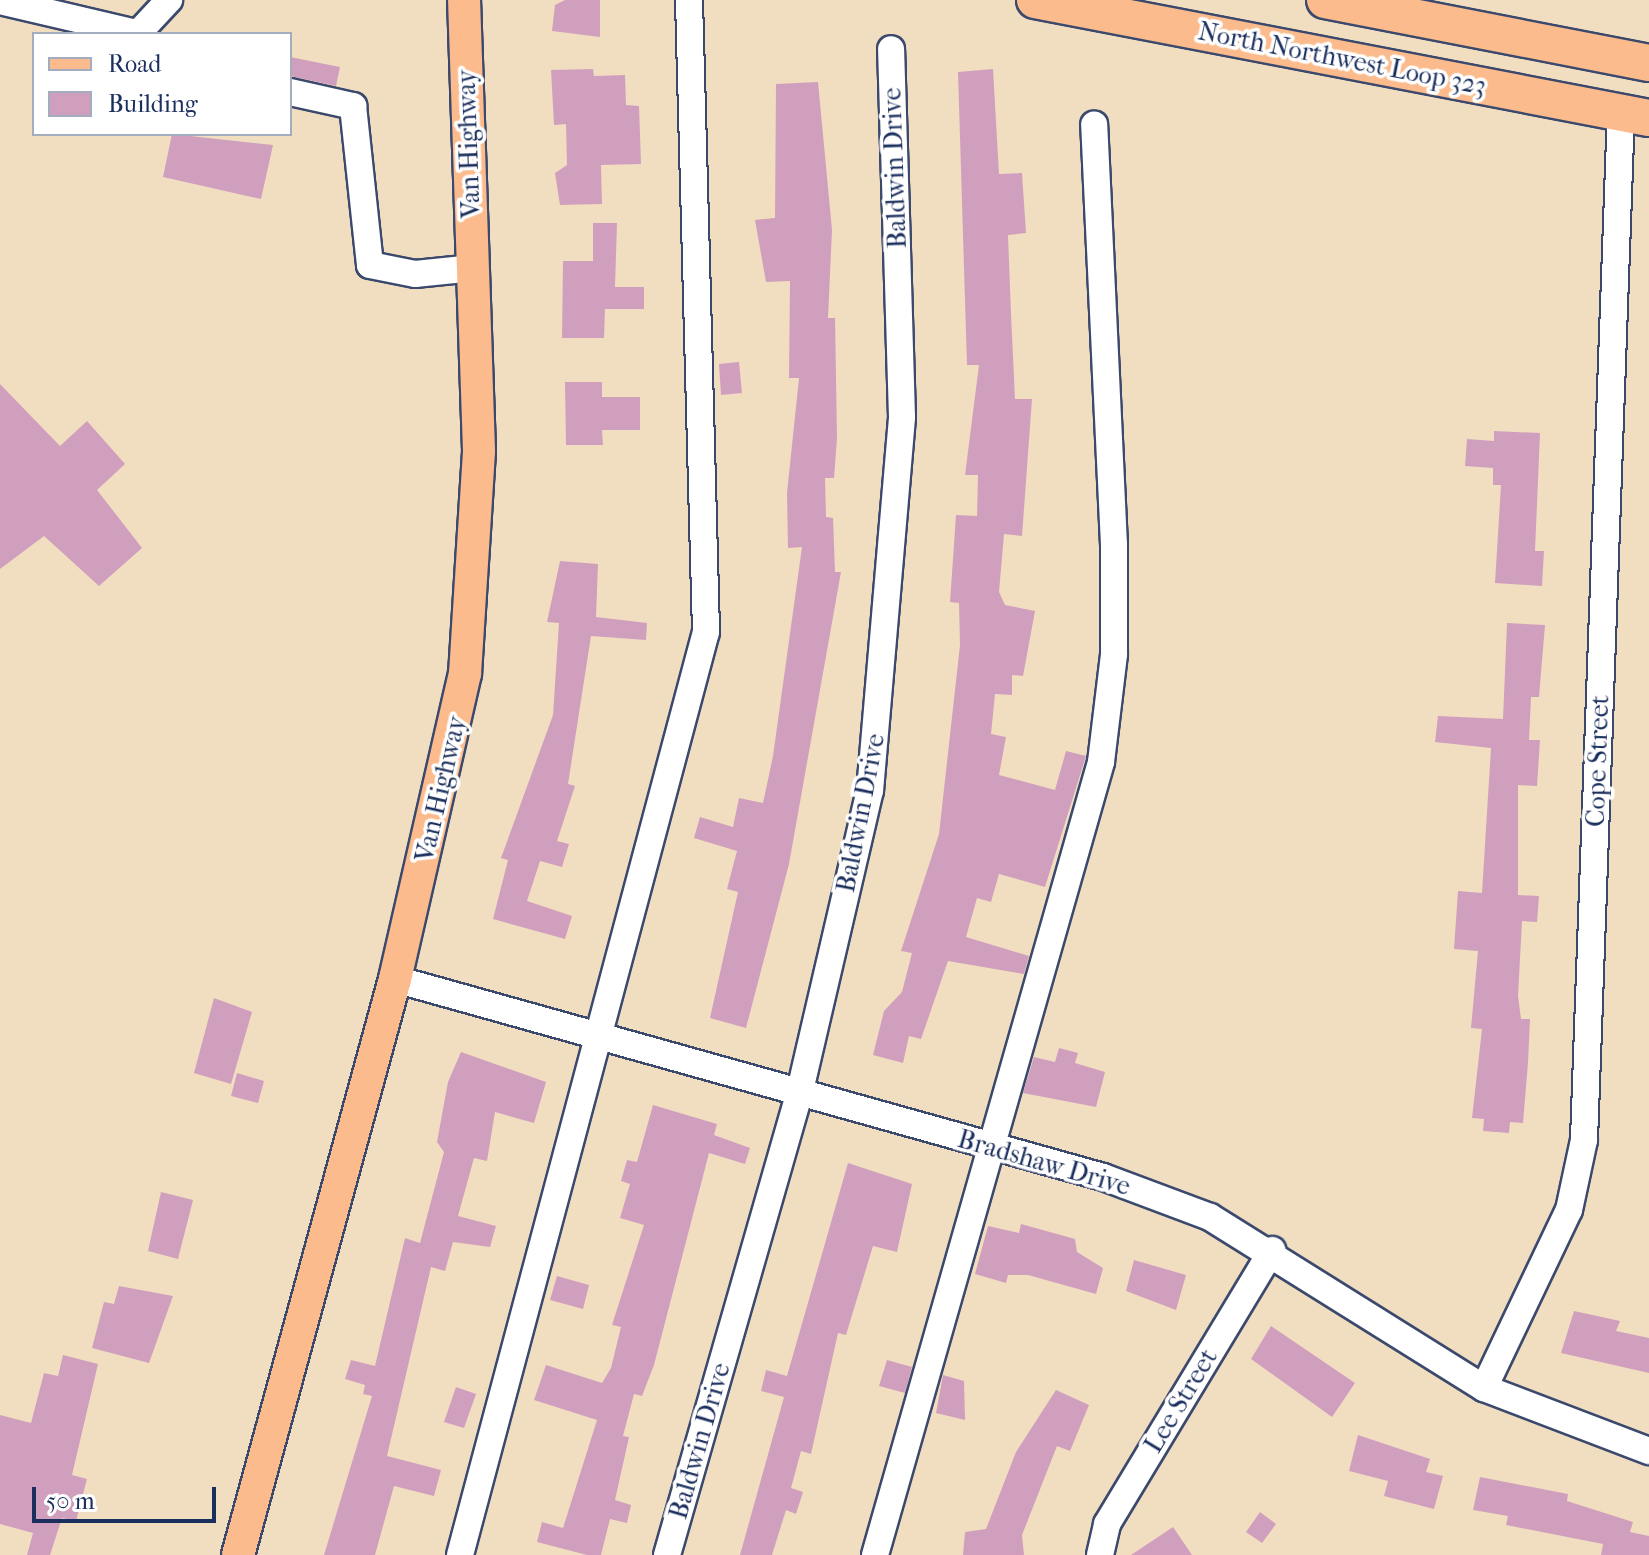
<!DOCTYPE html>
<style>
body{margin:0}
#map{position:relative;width:1649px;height:1555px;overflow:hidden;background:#f1dec0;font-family:"IM FELL French Canon",serif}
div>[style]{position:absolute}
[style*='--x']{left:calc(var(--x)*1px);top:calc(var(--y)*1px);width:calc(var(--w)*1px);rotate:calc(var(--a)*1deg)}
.building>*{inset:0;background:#d19fbe}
.roads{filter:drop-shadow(2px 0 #3b496d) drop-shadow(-2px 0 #3b496d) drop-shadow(0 2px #3b496d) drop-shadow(0 -2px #3b496d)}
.minor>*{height:26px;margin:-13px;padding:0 13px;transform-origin:13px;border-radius:13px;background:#fff}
.major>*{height:32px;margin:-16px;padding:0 16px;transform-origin:16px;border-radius:16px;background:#fbbb8d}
.highway>*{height:36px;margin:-18px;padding:0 18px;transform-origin:18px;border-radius:18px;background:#fbbb8d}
span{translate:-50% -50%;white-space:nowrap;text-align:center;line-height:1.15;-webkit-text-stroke:7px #fff;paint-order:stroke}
.street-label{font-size:26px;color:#1b2f5e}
.legend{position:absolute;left:32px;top:32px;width:260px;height:104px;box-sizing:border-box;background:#fff;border:2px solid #a4acbf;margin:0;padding:10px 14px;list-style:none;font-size:24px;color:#1b2f5e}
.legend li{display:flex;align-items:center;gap:16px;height:40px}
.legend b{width:40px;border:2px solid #a4acbf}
.scale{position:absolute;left:32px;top:1487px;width:184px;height:36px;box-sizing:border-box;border:4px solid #1b2f5e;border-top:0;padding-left:10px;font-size:24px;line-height:28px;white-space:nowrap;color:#1b2f5e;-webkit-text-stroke:6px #fff;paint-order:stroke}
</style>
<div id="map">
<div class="building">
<i style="clip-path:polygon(565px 0,600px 0,600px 37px,552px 31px,555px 5px)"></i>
<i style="clip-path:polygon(290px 57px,340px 67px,336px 86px,290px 76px)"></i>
<i style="clip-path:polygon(593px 69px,594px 76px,625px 75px,626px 105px,639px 106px,641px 164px,601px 165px,602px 204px,560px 205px,555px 173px,567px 165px,566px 124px,554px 125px,551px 70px)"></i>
<i style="clip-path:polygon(993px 69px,999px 174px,1022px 173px,1026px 233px,1008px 235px,1011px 314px,1015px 399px,1032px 399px,1022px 536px,1004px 534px,999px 592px,1005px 605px,1035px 611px,1023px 676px,1012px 675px,1012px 695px,995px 694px,991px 734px,1006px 737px,999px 775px,1055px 790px,1066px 751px,1086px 756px,1045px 887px,999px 874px,991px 902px,977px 898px,966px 937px,1029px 956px,1024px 974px,948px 961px,921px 1039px,909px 1036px,903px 1063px,873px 1055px,884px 1011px,902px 992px,912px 953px,901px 951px,939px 834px,960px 645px,959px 603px,950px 602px,956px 515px,977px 516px,978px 475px,965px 475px,979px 365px,967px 365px,958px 72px)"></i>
<i style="clip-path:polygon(818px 82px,832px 230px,828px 318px,835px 318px,837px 438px,834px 478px,825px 478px,826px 517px,833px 518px,835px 572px,841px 572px,789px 864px,746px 1028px,710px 1018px,738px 892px,727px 889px,737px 851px,694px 838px,700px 817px,733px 827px,739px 798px,763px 803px,773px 756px,802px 547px,788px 548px,787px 493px,799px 378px,789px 378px,790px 281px,766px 282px,755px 220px,775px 218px,776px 84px)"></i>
<i style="clip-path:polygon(172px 134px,273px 145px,261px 199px,163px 177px)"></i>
<i style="clip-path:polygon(593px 223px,617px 223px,615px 287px,644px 287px,644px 309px,605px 309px,604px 338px,562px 338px,563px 261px,593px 261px)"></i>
<i style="clip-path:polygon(739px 362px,742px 393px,721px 395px,719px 364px)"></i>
<i style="clip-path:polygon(565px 382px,602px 382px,602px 397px,640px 397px,640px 430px,602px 430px,603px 445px,566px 445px)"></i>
<i style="clip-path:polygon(0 384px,60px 446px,87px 421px,125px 464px,97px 490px,142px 548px,99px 586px,44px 536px,0 569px)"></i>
<i style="clip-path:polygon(1494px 431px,1540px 433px,1535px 551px,1544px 551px,1542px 586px,1495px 583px,1501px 485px,1493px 485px,1493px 468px,1465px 466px,1467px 439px,1494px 441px)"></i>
<i style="clip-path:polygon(560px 561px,598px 564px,596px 617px,647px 623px,646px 640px,591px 636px,568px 784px,575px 786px,557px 841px,569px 844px,562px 867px,540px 861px,527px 901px,572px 916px,565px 939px,493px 919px,508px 860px,501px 858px,553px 715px,559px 623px,547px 622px)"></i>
<i style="clip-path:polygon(1507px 623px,1545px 625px,1539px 697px,1531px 697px,1529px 740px,1540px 740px,1537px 786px,1518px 785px,1518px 895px,1539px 896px,1537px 922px,1522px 921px,1518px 996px,1521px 1019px,1530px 1019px,1528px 1063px,1523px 1123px,1510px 1122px,1509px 1133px,1483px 1131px,1484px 1119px,1472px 1118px,1482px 1029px,1471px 1028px,1478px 951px,1454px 949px,1458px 891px,1482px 893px,1491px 748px,1435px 742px,1438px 716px,1503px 719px)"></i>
<i style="clip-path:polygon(214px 998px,252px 1012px,231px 1084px,194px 1073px)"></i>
<i style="clip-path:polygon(1059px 1048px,1078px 1053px,1075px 1063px,1105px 1072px,1096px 1107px,1023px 1093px,1034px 1057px,1055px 1062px)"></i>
<i style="clip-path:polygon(461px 1052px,546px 1082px,534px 1123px,495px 1112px,487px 1161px,474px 1158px,458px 1216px,496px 1226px,490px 1247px,453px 1242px,445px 1271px,431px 1267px,387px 1456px,441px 1470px,434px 1496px,394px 1486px,375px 1555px,324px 1555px,372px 1396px,363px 1394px,365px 1385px,345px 1379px,351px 1360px,375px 1366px,405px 1238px,420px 1243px,444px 1152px,437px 1142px,448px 1082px)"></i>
<i style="clip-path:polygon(237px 1073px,264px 1081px,258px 1103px,231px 1096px)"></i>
<i style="clip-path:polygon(653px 1105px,717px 1124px,714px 1135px,750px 1148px,745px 1164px,709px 1153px,654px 1365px,642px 1396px,634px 1394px,623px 1436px,629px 1437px,615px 1500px,631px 1505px,627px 1523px,610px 1519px,601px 1555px,587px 1555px,537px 1542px,542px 1522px,563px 1528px,597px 1420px,534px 1400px,546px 1365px,602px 1383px,611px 1368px,621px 1327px,612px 1325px,644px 1225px,620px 1218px,630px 1184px,621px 1181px,627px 1160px,637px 1162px)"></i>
<i style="clip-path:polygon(848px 1163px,912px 1184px,897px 1252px,873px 1246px,846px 1335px,838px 1333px,811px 1454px,801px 1451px,791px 1488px,803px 1492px,796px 1514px,786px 1510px,772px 1555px,740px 1555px,784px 1397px,761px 1391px,766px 1370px,787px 1376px)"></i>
<i style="clip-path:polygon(161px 1192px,193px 1200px,178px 1259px,148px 1251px)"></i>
<i style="clip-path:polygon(1021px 1224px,1075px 1239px,1077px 1252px,1103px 1268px,1096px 1294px,1028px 1275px,1008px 1275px,1006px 1283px,975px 1274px,988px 1226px,1019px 1233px)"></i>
<i style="clip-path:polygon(1134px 1260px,1186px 1275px,1176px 1310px,1126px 1291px)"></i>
<i style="clip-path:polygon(557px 1276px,589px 1285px,583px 1309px,550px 1300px)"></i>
<i style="clip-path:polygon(119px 1286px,173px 1296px,149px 1363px,92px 1348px,104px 1302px,114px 1304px)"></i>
<i style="clip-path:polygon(1574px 1311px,1620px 1321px,1616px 1331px,1649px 1338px,1649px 1373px,1561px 1353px)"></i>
<i style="clip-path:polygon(1271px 1326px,1355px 1383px,1332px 1417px,1251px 1359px)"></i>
<i style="clip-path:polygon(63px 1355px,98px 1364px,72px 1475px,87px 1479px,76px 1521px,62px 1518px,50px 1555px,27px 1555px,33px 1533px,0 1524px,0 1415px,31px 1423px,44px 1373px,58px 1376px)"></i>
<i style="clip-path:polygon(887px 1360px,912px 1367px,905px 1393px,879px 1386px)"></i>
<i style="clip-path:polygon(943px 1375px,964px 1381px,965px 1420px,936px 1413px)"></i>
<i style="clip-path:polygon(456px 1387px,476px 1394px,464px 1428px,444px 1422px)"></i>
<i style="clip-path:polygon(1056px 1390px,1089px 1405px,1070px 1451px,1057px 1446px,1022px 1535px,1024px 1555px,963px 1555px,965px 1532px,986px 1529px,1016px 1452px)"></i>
<i style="clip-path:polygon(1358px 1435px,1430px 1459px,1426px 1472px,1443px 1476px,1434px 1509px,1384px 1496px,1388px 1481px,1349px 1471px)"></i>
<i style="clip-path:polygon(1480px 1477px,1568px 1494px,1567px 1501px,1633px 1522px,1630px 1532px,1649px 1536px,1649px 1555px,1601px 1555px,1603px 1544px,1506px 1525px,1508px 1516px,1473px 1510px)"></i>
<i style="clip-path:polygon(1260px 1512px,1276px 1524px,1262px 1543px,1246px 1532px)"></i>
<i style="clip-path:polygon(1173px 1527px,1192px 1555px,1131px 1555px)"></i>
</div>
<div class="roads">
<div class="minor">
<i style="--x:0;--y:1;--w:145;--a:13.2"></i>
<i style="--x:142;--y:29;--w:40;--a:-47"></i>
<i style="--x:290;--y:92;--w:65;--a:12.5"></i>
<i style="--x:353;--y:106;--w:160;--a:83.9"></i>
<i style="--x:370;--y:265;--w:46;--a:11.3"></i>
<i style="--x:415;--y:274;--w:59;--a:-5.8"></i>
<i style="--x:395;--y:979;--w:735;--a:15.62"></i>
<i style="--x:1103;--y:1177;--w:114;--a:20.5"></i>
<i style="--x:1210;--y:1217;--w:323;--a:32"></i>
<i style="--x:1484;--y:1388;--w:177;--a:20.9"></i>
<i style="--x:1484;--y:1388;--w:197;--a:-64.5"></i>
<i style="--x:1569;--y:1210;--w:72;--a:-77.9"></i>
<i style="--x:1584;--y:1140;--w:1028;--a:-87.94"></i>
<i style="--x:460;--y:1555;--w:955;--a:-75.08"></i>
<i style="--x:706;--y:632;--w:632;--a:-91.54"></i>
<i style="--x:667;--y:1555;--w:479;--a:-74"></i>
<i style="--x:799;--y:1095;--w:312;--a:-76.9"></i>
<i style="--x:870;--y:791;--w:375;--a:-85.1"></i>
<i style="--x:902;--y:417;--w:368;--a:-91.7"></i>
<i style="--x:875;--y:1555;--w:825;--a:-74.09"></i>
<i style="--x:1101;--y:762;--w:109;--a:-83.1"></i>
<i style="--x:1114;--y:654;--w:109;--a:-90"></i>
<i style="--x:1114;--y:545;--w:421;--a:-92.7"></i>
<i style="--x:1100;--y:1555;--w:32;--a:-77"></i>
<i style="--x:1107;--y:1524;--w:320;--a:-58.9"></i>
</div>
<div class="major">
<i style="--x:238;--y:1555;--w:597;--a:-74.75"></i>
<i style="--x:395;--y:979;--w:313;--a:-77.1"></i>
<i style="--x:465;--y:674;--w:223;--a:-86.4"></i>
<i style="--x:479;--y:451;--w:451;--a:-91.9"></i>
</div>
<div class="highway">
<i style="--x:1035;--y:0;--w:625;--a:10.88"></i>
<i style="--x:1325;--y:0;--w:330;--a:11"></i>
</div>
</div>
<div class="street-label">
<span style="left:1342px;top:59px;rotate:11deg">North Northwest Loop 323</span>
<span style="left:469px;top:144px;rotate:-92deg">Van Highway</span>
<span style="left:895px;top:168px;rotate:-92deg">Baldwin Drive</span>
<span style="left:1598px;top:761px;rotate:-88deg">Cope Street</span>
<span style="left:441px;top:789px;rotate:-77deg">Van Highway</span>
<span style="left:861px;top:813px;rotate:-79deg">Baldwin Drive</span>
<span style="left:1044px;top:1163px;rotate:16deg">Bradshaw Drive</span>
<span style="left:1181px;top:1401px;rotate:-59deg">Lee Street</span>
<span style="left:700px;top:1441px;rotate:-74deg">Baldwin Drive</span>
</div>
<ul class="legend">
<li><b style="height:10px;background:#fbbb8d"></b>Road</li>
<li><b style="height:22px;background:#d19fbe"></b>Building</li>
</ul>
<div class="scale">50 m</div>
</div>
